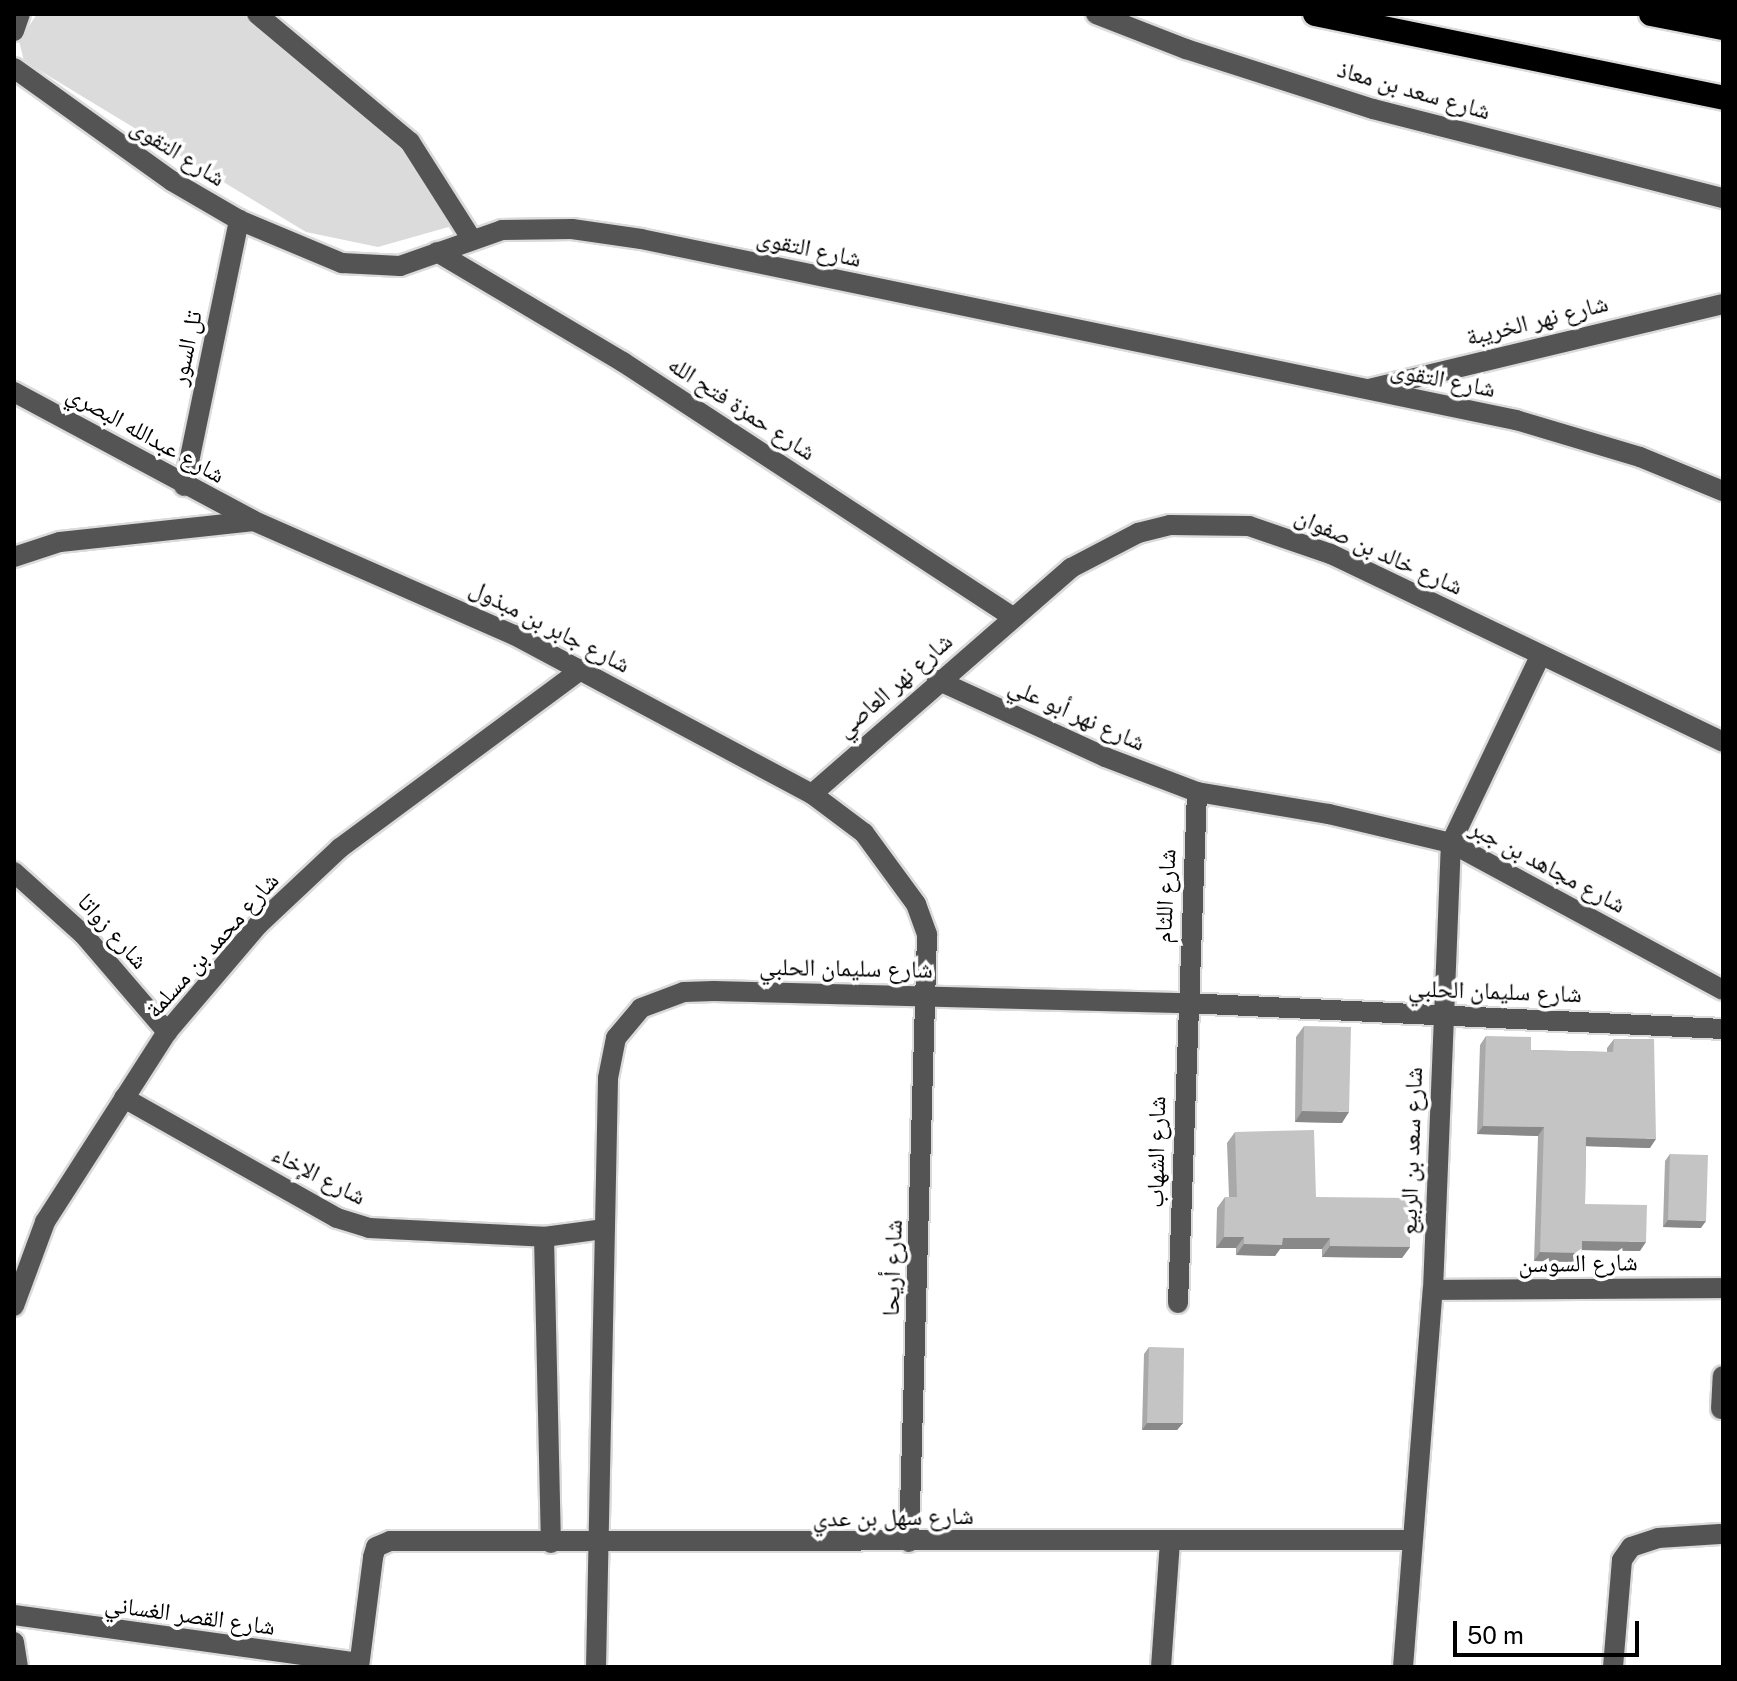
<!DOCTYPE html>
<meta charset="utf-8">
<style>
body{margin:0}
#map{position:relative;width:1737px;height:1681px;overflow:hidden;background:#fff;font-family:"Public Sans","Noto Naskh Arabic",sans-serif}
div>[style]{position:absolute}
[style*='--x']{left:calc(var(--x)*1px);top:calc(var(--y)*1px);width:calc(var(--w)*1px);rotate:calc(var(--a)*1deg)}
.green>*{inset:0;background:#dbdbdb}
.roads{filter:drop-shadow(2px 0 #dbdbdb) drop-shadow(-2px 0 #dbdbdb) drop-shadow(0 2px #dbdbdb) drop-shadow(0 -2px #dbdbdb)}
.minor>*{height:20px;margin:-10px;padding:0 10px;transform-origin:10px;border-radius:10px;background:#545454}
.highway>*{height:24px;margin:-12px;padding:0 12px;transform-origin:12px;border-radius:12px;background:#000}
.wall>*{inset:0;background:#a9a9a9}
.shaded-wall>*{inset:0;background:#898989}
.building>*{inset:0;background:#c4c4c4}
span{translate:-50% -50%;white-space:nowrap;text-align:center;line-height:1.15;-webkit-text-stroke:7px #fff;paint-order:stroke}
.street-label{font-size:24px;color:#000}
.frame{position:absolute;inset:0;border:16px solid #000;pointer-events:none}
.scale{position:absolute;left:1453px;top:1621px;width:186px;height:36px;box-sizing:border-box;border:4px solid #000;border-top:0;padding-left:10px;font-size:24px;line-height:28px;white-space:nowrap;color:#000;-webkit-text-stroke:6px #fff;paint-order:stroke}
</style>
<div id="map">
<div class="green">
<i style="clip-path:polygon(37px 14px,265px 14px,398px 119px,444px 197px,452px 226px,378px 247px,306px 232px,24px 61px,19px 41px)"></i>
</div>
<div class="roads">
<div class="minor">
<i style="--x:257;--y:14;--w:199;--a:39.9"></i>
<i style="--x:410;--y:142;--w:114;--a:57.6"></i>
<i style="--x:1096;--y:14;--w:97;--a:21.3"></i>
<i style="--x:1186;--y:49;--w:196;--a:17.8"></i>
<i style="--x:1373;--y:109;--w:361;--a:14.3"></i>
<i style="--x:14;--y:31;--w:18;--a:-71"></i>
<i style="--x:14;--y:68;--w:194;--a:35.6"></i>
<i style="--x:172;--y:181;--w:78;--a:30.2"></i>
<i style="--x:239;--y:220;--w:112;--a:22.7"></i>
<i style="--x:342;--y:263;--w:58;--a:3"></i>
<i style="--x:400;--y:266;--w:108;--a:-19.4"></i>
<i style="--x:502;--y:230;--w:70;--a:-0.8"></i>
<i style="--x:572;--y:229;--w:70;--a:8.2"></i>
<i style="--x:641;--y:239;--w:894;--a:11.69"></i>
<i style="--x:1516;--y:420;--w:129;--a:16.6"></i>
<i style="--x:1640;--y:457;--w:90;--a:22.3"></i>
<i style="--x:437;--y:252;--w:216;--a:30.6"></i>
<i style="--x:623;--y:362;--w:466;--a:33.2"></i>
<i style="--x:1369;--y:389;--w:364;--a:-13.5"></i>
<i style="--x:14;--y:392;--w:271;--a:28.2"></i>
<i style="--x:184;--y:486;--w:272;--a:-78.3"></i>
<i style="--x:14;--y:557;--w:48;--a:-18.1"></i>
<i style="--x:60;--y:542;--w:195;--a:-6.2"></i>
<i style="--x:254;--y:521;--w:284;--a:23.7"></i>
<i style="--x:514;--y:635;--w:338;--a:28.1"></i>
<i style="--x:812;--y:794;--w:65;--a:36.9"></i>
<i style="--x:864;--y:833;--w:88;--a:53.8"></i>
<i style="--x:916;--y:904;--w:33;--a:70"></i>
<i style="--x:927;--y:935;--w:607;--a:91.7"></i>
<i style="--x:937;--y:680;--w:185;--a:24.6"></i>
<i style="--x:1105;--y:757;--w:98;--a:20.8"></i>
<i style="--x:1197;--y:792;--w:134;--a:9.5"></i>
<i style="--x:1329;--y:814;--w:125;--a:13.4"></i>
<i style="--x:1451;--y:843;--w:309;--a:28.4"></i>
<i style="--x:812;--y:794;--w:344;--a:-41.1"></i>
<i style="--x:1071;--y:568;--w:76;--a:-27.6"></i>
<i style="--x:1138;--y:533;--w:33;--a:-14"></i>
<i style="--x:1170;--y:525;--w:79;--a:0.7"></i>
<i style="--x:1249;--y:526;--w:87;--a:18.9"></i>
<i style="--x:1331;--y:554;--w:435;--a:25.6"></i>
<i style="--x:14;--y:872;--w:94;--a:42"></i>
<i style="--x:84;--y:935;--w:128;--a:49.4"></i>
<i style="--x:124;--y:1098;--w:244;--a:29.4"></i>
<i style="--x:337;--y:1218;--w:34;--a:17"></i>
<i style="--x:369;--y:1228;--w:175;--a:2.9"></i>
<i style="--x:544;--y:1237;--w:61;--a:-7.6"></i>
<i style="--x:544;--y:1237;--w:306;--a:88.7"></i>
<i style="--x:1433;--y:1290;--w:290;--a:-0.4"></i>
<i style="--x:1178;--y:1303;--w:511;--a:-87.87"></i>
<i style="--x:14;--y:1306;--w:90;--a:-69.7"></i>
<i style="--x:45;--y:1222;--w:226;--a:-57.3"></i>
<i style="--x:167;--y:1032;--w:140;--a:-49.6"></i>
<i style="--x:258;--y:925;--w:112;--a:-43.2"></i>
<i style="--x:340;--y:848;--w:301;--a:-36.5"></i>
<i style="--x:1721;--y:1409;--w:33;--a:-87"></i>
<i style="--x:14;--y:1615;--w:348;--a:7.9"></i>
<i style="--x:14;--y:1642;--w:25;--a:81"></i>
<i style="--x:359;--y:1667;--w:111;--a:-82.7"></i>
<i style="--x:373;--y:1557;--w:10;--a:-73"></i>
<i style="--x:376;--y:1547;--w:15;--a:-23"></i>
<i style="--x:390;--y:1541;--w:1022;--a:-0.06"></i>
<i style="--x:596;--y:1667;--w:589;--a:-88.83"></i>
<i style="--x:608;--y:1078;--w:41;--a:-78.7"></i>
<i style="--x:616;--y:1038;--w:39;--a:-50"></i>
<i style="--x:641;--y:1008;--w:46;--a:-20.4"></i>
<i style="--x:684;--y:992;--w:30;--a:-2"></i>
<i style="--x:714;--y:991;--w:472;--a:1.5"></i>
<i style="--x:1186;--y:1003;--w:538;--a:2.77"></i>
<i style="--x:1161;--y:1667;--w:125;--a:-85.9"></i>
<i style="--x:1403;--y:1667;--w:378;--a:-85.5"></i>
<i style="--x:1433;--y:1290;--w:447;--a:-87.7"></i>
<i style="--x:1451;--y:843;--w:207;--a:-64.5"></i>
<i style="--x:1613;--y:1667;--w:107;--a:-85.2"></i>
<i style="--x:1622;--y:1560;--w:16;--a:-55"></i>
<i style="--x:1631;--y:1547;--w:28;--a:-18"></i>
<i style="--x:1658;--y:1538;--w:62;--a:-3.7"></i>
</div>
<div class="highway">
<i style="--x:1315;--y:14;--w:417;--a:11.6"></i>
<i style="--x:1651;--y:14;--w:73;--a:11"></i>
</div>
</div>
<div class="wall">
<i style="clip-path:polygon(1304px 1026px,1342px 1123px,1295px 1122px,1296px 1037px)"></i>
<i style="clip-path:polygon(1486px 1036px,1531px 1050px,1607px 1052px,1607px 1048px,1614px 1039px,1650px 1148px,1586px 1146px,1585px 1204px,1640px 1251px,1582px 1250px,1582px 1253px,1576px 1262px,1534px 1261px,1538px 1136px,1477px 1134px,1480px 1045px)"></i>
<i style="clip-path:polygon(1235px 1132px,1316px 1197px,1410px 1247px,1402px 1258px,1322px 1257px,1322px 1249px,1280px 1249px,1275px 1256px,1236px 1255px,1236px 1248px,1216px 1248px,1217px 1208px,1225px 1197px,1229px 1197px,1227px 1143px)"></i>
<i style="clip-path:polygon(1670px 1154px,1701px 1228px,1663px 1227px,1665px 1161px)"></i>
<i style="clip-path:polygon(1149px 1347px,1183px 1423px,1177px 1430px,1142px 1430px,1144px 1354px)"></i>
</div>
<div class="shaded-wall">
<i style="clip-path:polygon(1302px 1111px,1349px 1112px,1342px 1123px,1295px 1122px)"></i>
<i style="clip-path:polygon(1483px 1126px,1544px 1127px,1538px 1136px,1477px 1134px)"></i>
<i style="clip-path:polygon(1586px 1137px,1656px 1139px,1650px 1148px,1580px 1146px)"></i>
<i style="clip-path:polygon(1668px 1220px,1706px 1221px,1701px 1228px,1663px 1227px)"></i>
<i style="clip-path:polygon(1224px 1237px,1244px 1237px,1236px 1248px,1216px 1248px)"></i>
<i style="clip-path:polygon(1283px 1238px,1330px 1238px,1322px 1249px,1280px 1249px,1275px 1256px,1236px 1255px,1244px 1244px)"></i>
<i style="clip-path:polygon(1582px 1241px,1646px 1242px,1640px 1251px,1576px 1250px)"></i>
<i style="clip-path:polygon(1330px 1246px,1410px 1247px,1402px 1258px,1322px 1257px)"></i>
<i style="clip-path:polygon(1540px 1252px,1582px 1253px,1576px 1262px,1534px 1261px)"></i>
<i style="clip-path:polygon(1147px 1423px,1183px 1423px,1177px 1430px,1142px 1430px)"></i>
</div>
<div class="building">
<i style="clip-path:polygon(1304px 1026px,1351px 1027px,1349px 1112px,1302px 1111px)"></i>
<i style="clip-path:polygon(1486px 1036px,1531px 1037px,1531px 1050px,1613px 1052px,1614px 1039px,1654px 1039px,1656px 1139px,1586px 1137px,1585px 1204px,1647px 1205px,1646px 1242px,1582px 1241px,1582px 1253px,1540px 1252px,1544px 1127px,1483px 1126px)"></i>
<i style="clip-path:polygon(1314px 1130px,1316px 1197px,1410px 1198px,1410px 1247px,1330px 1246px,1330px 1238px,1283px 1238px,1282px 1245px,1244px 1244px,1244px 1237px,1224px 1237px,1225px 1197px,1237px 1197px,1235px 1132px)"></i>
<i style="clip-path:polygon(1670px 1154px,1708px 1155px,1706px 1221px,1668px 1220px)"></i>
<i style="clip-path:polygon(1149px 1347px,1184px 1348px,1183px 1423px,1147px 1423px)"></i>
</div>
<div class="street-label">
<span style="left:1414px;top:90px;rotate:16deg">شارع سعد بن معاذ</span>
<span style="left:178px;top:152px;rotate:32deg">شارع التقوى</span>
<span style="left:809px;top:248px;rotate:12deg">شارع التقوى</span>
<span style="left:1537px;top:320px;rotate:-14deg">شارع نهر الخريبة</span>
<span style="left:186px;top:348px;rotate:-78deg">تل السور</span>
<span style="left:1443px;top:379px;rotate:11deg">شارع التقوى</span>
<span style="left:742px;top:408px;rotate:33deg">شارع حمزة فتح الله</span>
<span style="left:146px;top:434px;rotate:29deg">شارع عبدالله البصري</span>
<span style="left:1379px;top:551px;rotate:24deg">شارع خالد بن صفوان</span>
<span style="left:550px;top:626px;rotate:27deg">شارع جابر بن مبذول</span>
<span style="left:894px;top:685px;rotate:-41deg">شارع نهر العاصي</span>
<span style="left:1077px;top:714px;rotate:24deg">شارع نهر أبو علي</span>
<span style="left:1548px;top:866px;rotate:28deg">شارع مجاهد بن جبر</span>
<span style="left:1165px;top:896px;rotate:-87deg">شارع اللثام</span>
<span style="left:113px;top:931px;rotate:48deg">شارع زواتا</span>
<span style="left:212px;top:945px;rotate:-48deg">شارع محمد بن مسلمة</span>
<span style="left:846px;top:968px;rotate:1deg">شارع سليمان الحلبي</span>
<span style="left:1495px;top:991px;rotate:2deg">شارع سليمان الحلبي</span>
<span style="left:1411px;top:1151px;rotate:-88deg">شارع سعد بن الربيع</span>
<span style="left:1156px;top:1152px;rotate:-89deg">شارع الشهاب</span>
<span style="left:319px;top:1175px;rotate:27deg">شارع الإخاء</span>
<span style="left:1578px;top:1263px;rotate:-1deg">شارع السوسن</span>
<span style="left:892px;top:1268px;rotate:-88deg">شارع أريحا</span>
<span style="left:893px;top:1517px;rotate:-1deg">شارع سهل بن عدي</span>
<span style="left:190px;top:1615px;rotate:8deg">شارع القصر الغساني</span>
</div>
<div class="frame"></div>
<div class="scale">50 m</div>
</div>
